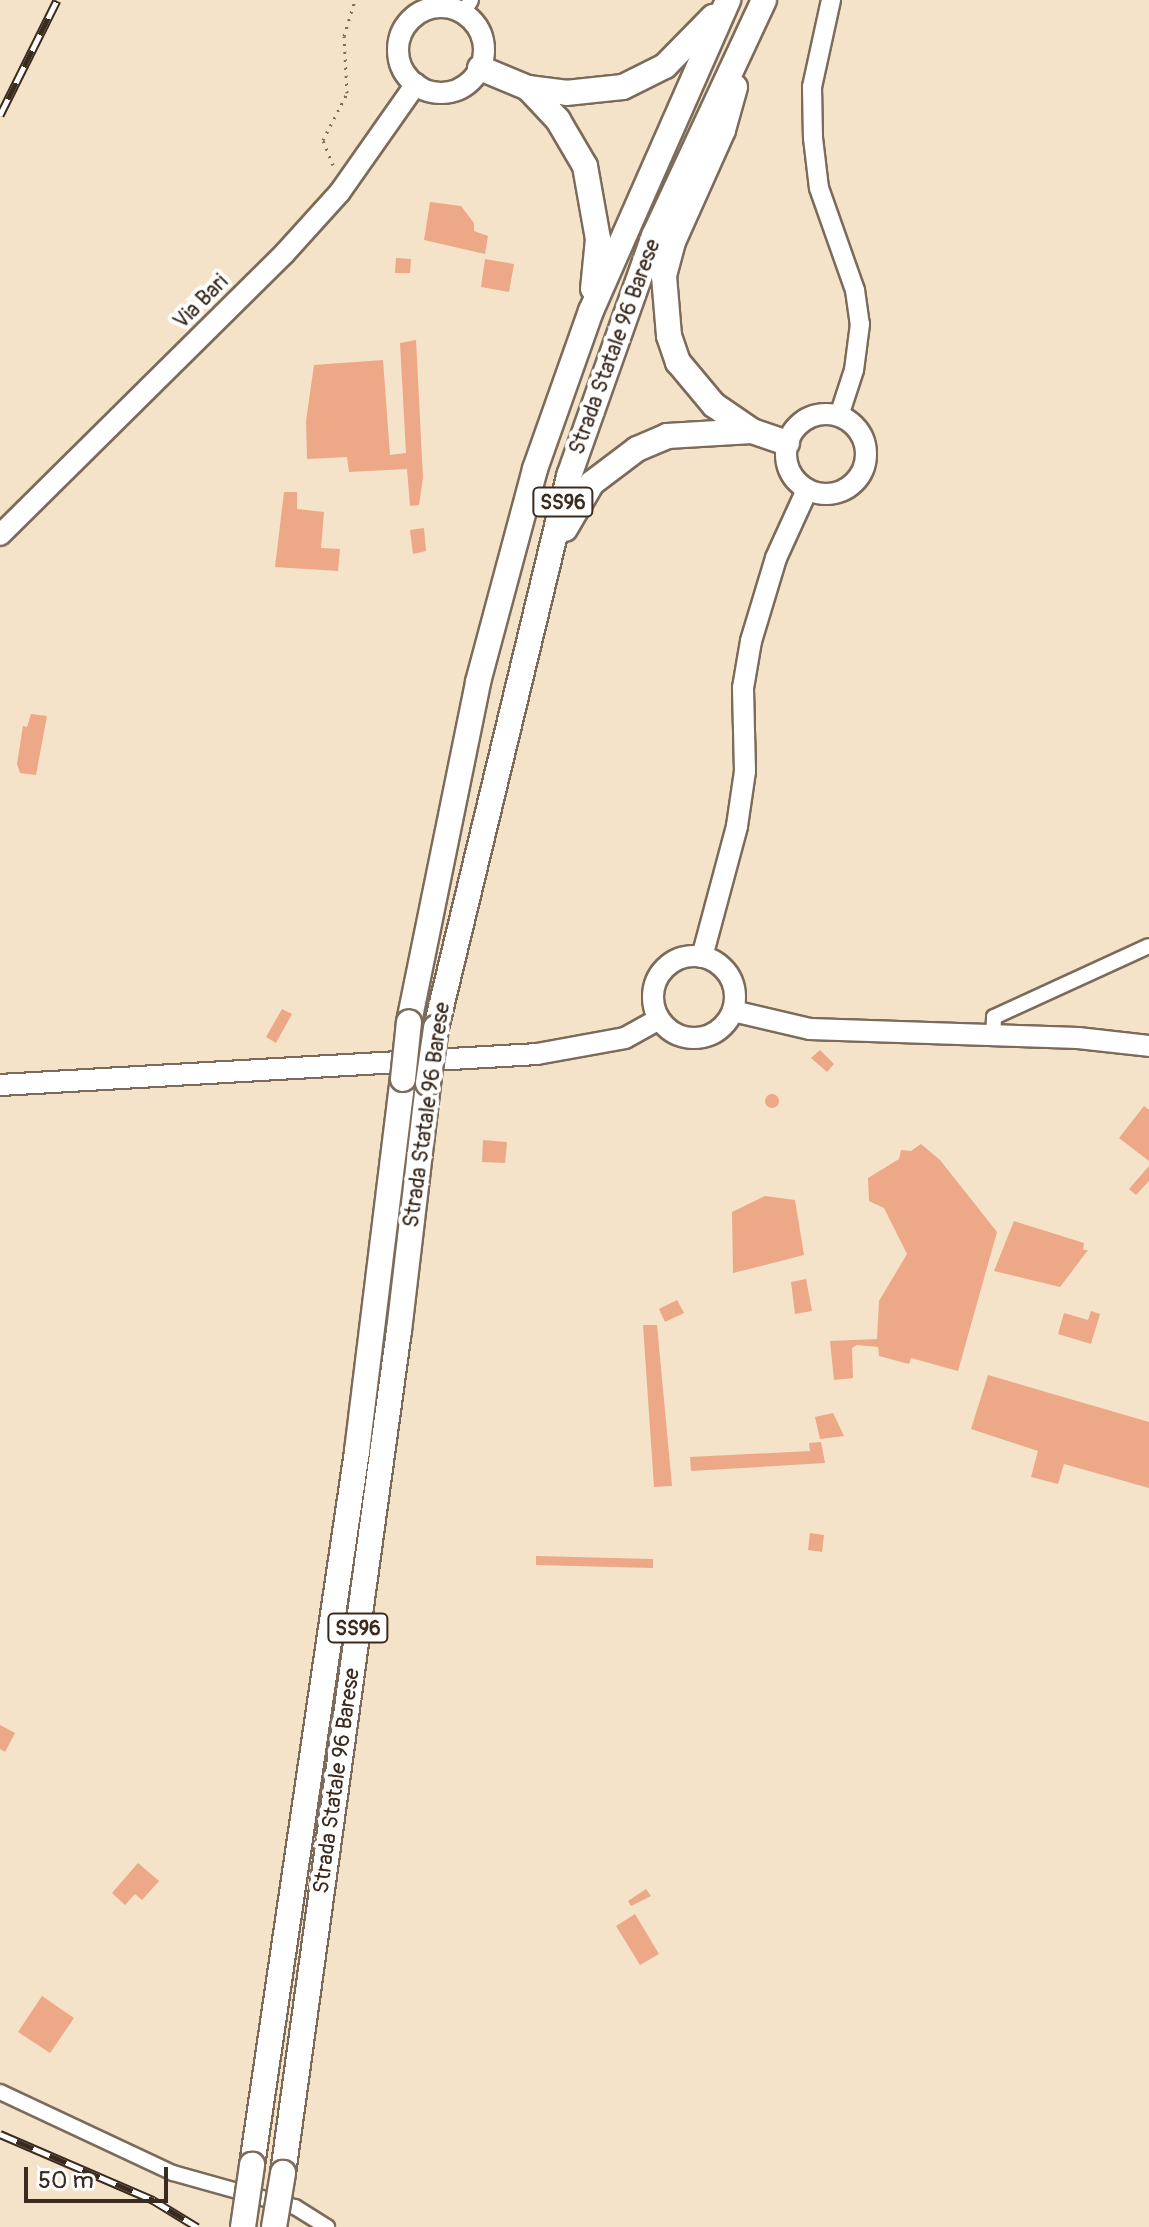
<!DOCTYPE html>
<style>
body{margin:0}
#map{position:relative;width:1149px;height:2227px;overflow:hidden;background:#f4e3c9;font-family:Pangolin,sans-serif}
div>[style]{position:absolute}
[style*='--x']{left:calc(var(--x)*1px);top:calc(var(--y)*1px);width:calc(var(--w)*1px);rotate:calc(var(--a)*1deg)}
.building>*{inset:0;background:#eca887}
.round{border-radius:50%}
.path>*{height:3px;margin-top:-1.5px;transform-origin:0;background:repeating-linear-gradient(90deg,#7c6b5a 0 2px,transparent 0 8px)}
.roads{filter:drop-shadow(2px 0 #7c6b5a) drop-shadow(-2px 0 #7c6b5a) drop-shadow(0 2px #7c6b5a) drop-shadow(0 -2px #7c6b5a)}
.minor>*{height:14px;margin:-7px;padding:0 7px;transform-origin:7px;border-radius:7px;background:#fff}
.tertiary>*{height:18px;margin:-9px;padding:0 9px;transform-origin:9px;border-radius:9px;background:#fff}
.secondary>*{height:20px;margin:-10px;padding:0 10px;transform-origin:10px;border-radius:10px;background:#fff}
.secondary>.ring{margin:-10px;padding:0;box-sizing:content-box;background:none;border:20px solid #fff;border-radius:50%}
.trunk>*{height:24px;margin:-12px;padding:0 12px;transform-origin:12px;border-radius:12px;background:#fff}
.rail>*{height:9px;margin-top:-4.5px;transform-origin:0;background:repeating-linear-gradient(90deg,#fff 0 18px,#3b2a1e 0 36px);box-sizing:border-box;border-block:2px solid #3b2a1e}
.bridges{filter:drop-shadow(2px 0 #7c6b5a) drop-shadow(-2px 0 #7c6b5a) drop-shadow(0 2px #7c6b5a) drop-shadow(0 -2px #7c6b5a)}
.trunk-bridge>*{height:24px;margin:-12px;padding:0 12px;transform-origin:12px;border-radius:12px;background:#fff}
span{translate:-50% -50%;white-space:nowrap;text-align:center;line-height:1.15;-webkit-text-stroke:8px #fff;paint-order:stroke}
.shield-label span{padding:2px 6px;background:#fff;border:2px solid;border-radius:6px;-webkit-text-stroke-width:0}
.shield-label{font-size:20px;color:#3b2a1e;font-weight:700}
.street-label{font-size:22px;color:#3b2a1e}
.scale{position:absolute;left:24px;top:2167px;width:144px;height:36px;box-sizing:border-box;border:4px solid #3b2a1e;border-top:0;padding-left:10px;font-size:24px;line-height:28px;white-space:nowrap;color:#3b2a1e;-webkit-text-stroke:6px #fff;paint-order:stroke}
</style>
<div id="map">
<div class="building">
<i style="clip-path:polygon(430px 202px,461px 206px,474px 223px,474px 231px,488px 236px,485px 254px,424px 240px)"></i>
<i style="clip-path:polygon(396px 258px,411px 259px,410px 273px,395px 273px)"></i>
<i style="clip-path:polygon(485px 259px,514px 264px,509px 292px,481px 287px)"></i>
<i style="clip-path:polygon(416px 340px,423px 478px,419px 505px,410px 506px,407px 469px,349px 472px,347px 457px,307px 459px,306px 421px,314px 365px,383px 360px,390px 455px,406px 453px,400px 343px)"></i>
<i style="clip-path:polygon(284px 492px,297px 492px,297px 509px,324px 512px,321px 548px,340px 549px,338px 571px,275px 567px)"></i>
<i style="clip-path:polygon(424px 528px,426px 551px,413px 554px,410px 530px)"></i>
<i style="clip-path:polygon(31px 714px,47px 716px,36px 775px,20px 773px,17px 764px,23px 726px,27px 727px)"></i>
<i style="clip-path:polygon(282px 1009px,292px 1014px,276px 1043px,266px 1037px)"></i>
<i style="clip-path:polygon(820px 1050px,834px 1064px,827px 1072px,811px 1058px)"></i>
<i class="round" style="left:765px;top:1094px;width:14px;height:14px"></i>
<i style="clip-path:polygon(1144px 1106px,1149px 1110px,1149px 1161px,1119px 1138px)"></i>
<i style="clip-path:polygon(483px 1140px,507px 1142px,505px 1163px,482px 1162px)"></i>
<i style="clip-path:polygon(921px 1144px,940px 1160px,997px 1232px,958px 1371px,911px 1358px,909px 1364px,879px 1356px,878px 1347px,857px 1345px,852px 1348px,853px 1378px,834px 1380px,830px 1341px,877px 1339px,879px 1301px,907px 1254px,884px 1208px,869px 1201px,868px 1178px,899px 1159px,901px 1150px,911px 1151px)"></i>
<i style="clip-path:polygon(1149px 1166px,1149px 1181px,1136px 1195px,1129px 1189px)"></i>
<i style="clip-path:polygon(765px 1196px,795px 1200px,804px 1255px,733px 1273px,732px 1212px)"></i>
<i style="clip-path:polygon(1014px 1221px,1084px 1243px,1083px 1250px,1088px 1250px,1060px 1287px,994px 1271px)"></i>
<i style="clip-path:polygon(806px 1279px,812px 1311px,795px 1314px,791px 1282px)"></i>
<i style="clip-path:polygon(677px 1300px,684px 1313px,665px 1322px,659px 1309px)"></i>
<i style="clip-path:polygon(1091px 1311px,1100px 1314px,1091px 1344px,1058px 1334px,1064px 1313px,1088px 1320px)"></i>
<i style="clip-path:polygon(643px 1325px,657px 1325px,672px 1486px,654px 1487px)"></i>
<i style="clip-path:polygon(988px 1375px,1149px 1422px,1149px 1488px,1064px 1464px,1058px 1484px,1031px 1477px,1038px 1451px,971px 1429px)"></i>
<i style="clip-path:polygon(833px 1413px,844px 1436px,820px 1439px,815px 1417px)"></i>
<i style="clip-path:polygon(821px 1442px,825px 1463px,691px 1471px,690px 1457px,810px 1451px,809px 1443px)"></i>
<i style="clip-path:polygon(810px 1533px,824px 1535px,822px 1552px,808px 1550px)"></i>
<i style="clip-path:polygon(536px 1556px,653px 1559px,653px 1568px,536px 1565px)"></i>
<i style="clip-path:polygon(0 1725px,15px 1733px,5px 1752px,0 1749px)"></i>
<i style="clip-path:polygon(138px 1863px,159px 1881px,142px 1900px,135px 1894px,125px 1905px,112px 1893px)"></i>
<i style="clip-path:polygon(646px 1889px,651px 1896px,631px 1906px,628px 1901px)"></i>
<i style="clip-path:polygon(635px 1914px,659px 1954px,640px 1965px,616px 1926px)"></i>
<i style="clip-path:polygon(42px 1996px,74px 2018px,50px 2053px,18px 2032px)"></i>
</div>
<div class="path">
<i style="--x:333;--y:165;--w:27;--a:-112"></i>
<i style="--x:323;--y:140;--w:53;--a:-62.9"></i>
<i style="--x:347;--y:93;--w:57;--a:-93"></i>
<i style="--x:344;--y:36;--w:38;--a:-73"></i>
</div>
<div class="roads">
<div class="minor">
<i style="--x:463;--y:13;--w:15;--a:-58"></i>
<i style="--x:993;--y:1037;--w:20;--a:-87"></i>
<i style="--x:994;--y:1017;--w:170;--a:-24.6"></i>
<i style="--x:0;--y:2092;--w:191;--a:25.1"></i>
<i style="--x:173;--y:2173;--w:127;--a:15.6"></i>
<i style="--x:295;--y:2207;--w:38;--a:32"></i>
</div>
<div class="tertiary">
<i style="--x:831;--y:0;--w:89;--a:102.3"></i>
<i style="--x:812;--y:87;--w:51;--a:88.9"></i>
<i style="--x:813;--y:138;--w:50;--a:83.2"></i>
<i style="--x:819;--y:188;--w:108;--a:70.6"></i>
<i style="--x:855;--y:290;--w:34;--a:82"></i>
<i style="--x:860;--y:324;--w:46;--a:97.4"></i>
<i style="--x:854;--y:370;--w:48;--a:108.1"></i>
</div>
<div class="secondary">
<i class="ring" style="left:398px;top:7px;width:66px;height:66px"></i>
<i class="ring" style="left:786px;top:414px;width:60px;height:60px"></i>
<i style="--x:0;--y:535;--w:400;--a:-44.7"></i>
<i style="--x:284;--y:254;--w:84;--a:-47.9"></i>
<i style="--x:340;--y:192;--w:132;--a:-54.9"></i>
<i class="ring" style="left:653px;top:956px;width:62px;height:62px"></i>
<i style="--x:702;--y:957;--w:136;--a:-75"></i>
<i style="--x:737;--y:826;--w:56;--a:-81.7"></i>
<i style="--x:745;--y:771;--w:83;--a:-91.4"></i>
<i style="--x:743;--y:688;--w:48;--a:-80.3"></i>
<i style="--x:751;--y:641;--w:87;--a:-73.2"></i>
<i style="--x:776;--y:558;--w:75;--a:-65.5"></i>
<i style="--x:733;--y:1011;--w:79;--a:13.2"></i>
<i style="--x:810;--y:1029;--w:268;--a:1.9"></i>
<i style="--x:1078;--y:1038;--w:71;--a:6.4"></i>
<i style="--x:0;--y:1085;--w:538;--a:-3.3"></i>
<i style="--x:537;--y:1054;--w:89;--a:-10.3"></i>
<i style="--x:625;--y:1038;--w:39;--a:-29"></i>
</div>
<div class="trunk">
<i style="--x:480;--y:68;--w:52;--a:22.6"></i>
<i style="--x:528;--y:88;--w:38;--a:7"></i>
<i style="--x:566;--y:93;--w:57;--a:-6"></i>
<i style="--x:623;--y:87;--w:47;--a:-26.6"></i>
<i style="--x:665;--y:66;--w:69;--a:-45.6"></i>
<i style="--x:735;--y:87;--w:45;--a:105.6"></i>
<i style="--x:723;--y:130;--w:123;--a:114.1"></i>
<i style="--x:673;--y:242;--w:35;--a:105"></i>
<i style="--x:664;--y:276;--w:60;--a:85.2"></i>
<i style="--x:669;--y:336;--w:28;--a:71"></i>
<i style="--x:678;--y:362;--w:56;--a:50.1"></i>
<i style="--x:714;--y:405;--w:46;--a:34.4"></i>
<i style="--x:752;--y:431;--w:37;--a:19"></i>
<i style="--x:528;--y:88;--w:44;--a:46.8"></i>
<i style="--x:558;--y:120;--w:53;--a:59.6"></i>
<i style="--x:585;--y:166;--w:74;--a:79.9"></i>
<i style="--x:598;--y:239;--w:50;--a:95.7"></i>
<i style="--x:565;--y:529;--w:53;--a:-59.6"></i>
<i style="--x:592;--y:483;--w:56;--a:-37.1"></i>
<i style="--x:637;--y:449;--w:33;--a:-23"></i>
<i style="--x:667;--y:436;--w:85;--a:-3.4"></i>
<i style="--x:409;--y:1022;--w:347;--a:-78.5"></i>
<i style="--x:478;--y:682;--w:220;--a:-75"></i>
<i style="--x:535;--y:469;--w:168;--a:-70.5"></i>
<i style="--x:591;--y:311;--w:340;--a:-66.2"></i>
<i style="--x:436;--y:1028;--w:568;--a:-76.45"></i>
<i style="--x:569;--y:476;--w:255;--a:-70.5"></i>
<i style="--x:654;--y:236;--w:260;--a:-65"></i>
<i style="--x:252;--y:2165;--w:722;--a:-81.63"></i>
<i style="--x:357;--y:1451;--w:375;--a:-83"></i>
<i style="--x:283;--y:2173;--w:850;--a:-82.16"></i>
<i style="--x:399;--y:1331;--w:250;--a:-83.3"></i>
</div>
</div>
<div class="rail">
<i style="--x:0;--y:115;--w:128;--a:-63.6"></i>
<i style="--x:0;--y:2134;--w:167;--a:23.3"></i>
<i style="--x:153;--y:2200;--w:52;--a:31.5"></i>
</div>
<div class="bridges">
<div class="trunk-bridge">
<i style="--x:403;--y:1079;--w:57;--a:-84"></i>
<i style="--x:428;--y:1083;--w:56;--a:-81.7"></i>
<i style="--x:243;--y:2227;--w:63;--a:-81.7"></i>
<i style="--x:274;--y:2227;--w:55;--a:-80.5"></i>
</div>
</div>
<div class="shield-label">
<span style="left:563px;top:502px">SS96</span>
<span style="left:358px;top:1628px">SS96</span>
</div>
<div class="street-label">
<span style="left:201px;top:302px;rotate:-45deg">Via Bari</span>
<span style="left:615px;top:347px;rotate:-70deg">Strada Statale 96 Barese</span>
<span style="left:427px;top:1115px;rotate:-82deg">Strada Statale 96 Barese</span>
<span style="left:337px;top:1781px;rotate:-82deg">Strada Statale 96 Barese</span>
</div>
<div class="scale">50 m</div>
</div>
